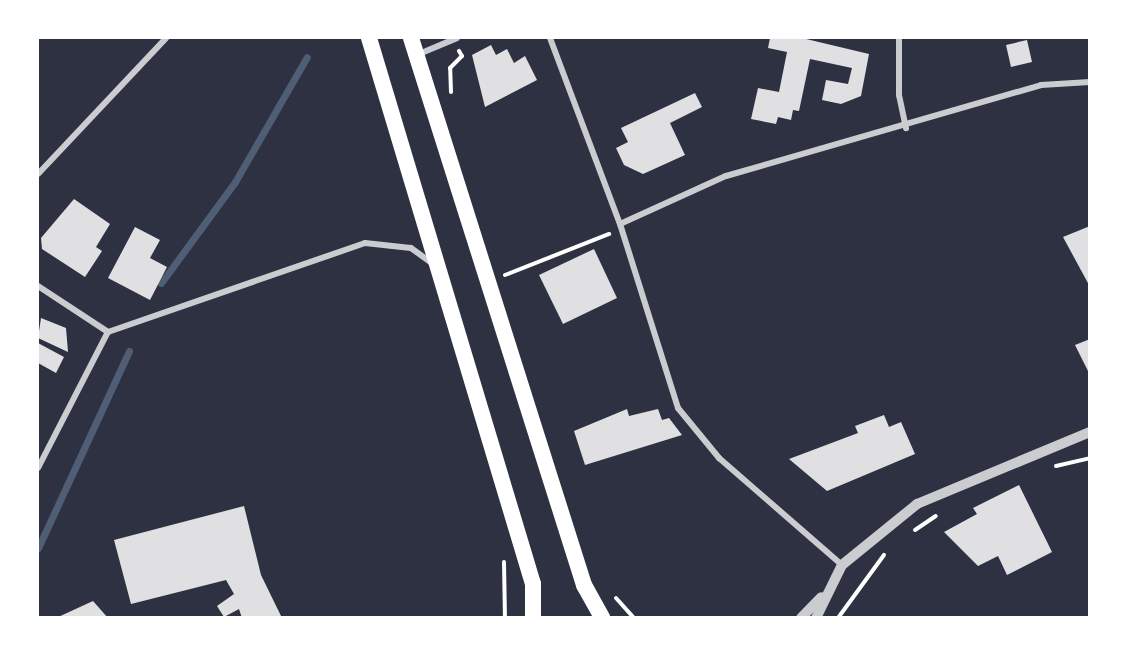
<!DOCTYPE html>
<style>
body{margin:0}
#map{position:relative;width:1127px;height:655px;overflow:hidden;background:#2d3142;font-family:Roboto,sans-serif}
div>[style]{position:absolute}
[style*='--x']{left:calc(var(--x)*1px);top:calc(var(--y)*1px);width:calc(var(--w)*1px);rotate:calc(var(--a)*1deg)}
.stream>*{height:7px;margin:-3.5px;padding:0 3.5px;transform-origin:3.5px;border-radius:3.5px;background:#4f5d75}
.building>*{inset:0;background:#e0e0e3}
.path>*{height:4px;margin:-2px;padding:0 2px;transform-origin:2px;border-radius:2px;background:#fff}
.minor>*{height:6px;margin:-3px;padding:0 3px;transform-origin:3px;border-radius:3px;background:#caccd0}
.tertiary>*{height:10px;margin:-5px;padding:0 5px;transform-origin:5px;border-radius:5px;background:#caccd0}
.trunk>*{height:16px;margin:-8px;padding:0 8px;transform-origin:8px;border-radius:8px;background:#fff}
span{translate:-50% -50%;white-space:nowrap;text-align:center;line-height:1.15;-webkit-text-stroke:6px #fff;paint-order:stroke}
.frame{position:absolute;inset:0;border:39px solid #fff;pointer-events:none}
</style>
<div id="map">
<div class="stream">
<i style="--x:161;--y:283;--w:125;--a:-53.8"></i>
<i style="--x:235;--y:182;--w:144;--a:-60.1"></i>
<i style="--x:38;--y:548;--w:217;--a:-65.2"></i>
</div>
<div class="building">
<i style="clip-path:polygon(770px 38px,802px 38px,869px 54px,861px 96px,841px 104px,822px 100px,826px 80px,848px 84px,852px 68px,810px 59px,799px 111px,793px 110px,791px 120px,778px 117px,776px 124px,751px 119px,758px 88px,779px 92px,787px 52px,768px 48px)"></i>
<i style="clip-path:polygon(1027px 40px,1032px 62px,1011px 67px,1006px 45px)"></i>
<i style="clip-path:polygon(491px 45px,496px 55px,507px 49px,514px 63px,525px 56px,537px 80px,485px 107px,472px 55px)"></i>
<i style="clip-path:polygon(695px 93px,702px 107px,670px 123px,685px 155px,643px 174px,624px 165px,616px 148px,628px 142px,621px 128px)"></i>
<i style="clip-path:polygon(74px 199px,110px 224px,96px 247px,102px 251px,85px 277px,42px 249px,41px 238px)"></i>
<i style="clip-path:polygon(1090px 226px,1090px 285px,1089px 285px,1063px 237px)"></i>
<i style="clip-path:polygon(135px 227px,160px 240px,150px 258px,167px 267px,150px 300px,108px 278px)"></i>
<i style="clip-path:polygon(594px 249px,617px 298px,563px 324px,539px 275px)"></i>
<i style="clip-path:polygon(41px 318px,66px 328px,68px 352px,38px 338px)"></i>
<i style="clip-path:polygon(1090px 339px,1090px 375px,1075px 345px)"></i>
<i style="clip-path:polygon(38px 343px,64px 357px,56px 373px,38px 363px)"></i>
<i style="clip-path:polygon(627px 409px,629px 416px,658px 409px,662px 420px,669px 418px,682px 435px,585px 465px,574px 431px)"></i>
<i style="clip-path:polygon(884px 415px,889px 427px,901px 422px,915px 454px,827px 491px,789px 459px,858px 433px,855px 426px)"></i>
<i style="clip-path:polygon(1019px 485px,1052px 552px,1007px 575px,998px 556px,978px 566px,944px 532px,977px 514px,973px 508px)"></i>
<i style="clip-path:polygon(244px 506px,261px 575px,282px 618px,242px 618px,239px 609px,224px 617px,217px 606px,234px 594px,226px 580px,131px 604px,114px 540px)"></i>
<i style="clip-path:polygon(93px 601px,108px 618px,56px 618px)"></i>
</div>
<div class="path">
<i style="--x:451;--y:92;--w:24;--a:-92"></i>
<i style="--x:450;--y:68;--w:17;--a:-45"></i>
<i style="--x:462;--y:56;--w:6;--a:-121"></i>
<i style="--x:505;--y:275;--w:112;--a:-21.5"></i>
<i style="--x:1056;--y:466;--w:35;--a:-13"></i>
<i style="--x:915;--y:530;--w:25;--a:-34"></i>
<i style="--x:504;--y:562;--w:56;--a:89"></i>
<i style="--x:616;--y:598;--w:27;--a:48"></i>
<i style="--x:838;--y:618;--w:78;--a:-53.9"></i>
</div>
<div class="minor">
<i style="--x:550;--y:38;--w:199;--a:69.4"></i>
<i style="--x:620;--y:224;--w:193;--a:72.5"></i>
<i style="--x:678;--y:408;--w:65;--a:50.6"></i>
<i style="--x:719;--y:458;--w:163;--a:41"></i>
<i style="--x:899;--y:38;--w:57;--a:90"></i>
<i style="--x:899;--y:95;--w:34;--a:78"></i>
<i style="--x:419;--y:54;--w:41;--a:-22.8"></i>
<i style="--x:38;--y:174;--w:187;--a:-46.7"></i>
<i style="--x:620;--y:224;--w:116;--a:-24.4"></i>
<i style="--x:726;--y:176;--w:328;--a:-16.1"></i>
<i style="--x:1041;--y:85;--w:49;--a:-3.5"></i>
<i style="--x:38;--y:286;--w:84;--a:33.3"></i>
<i style="--x:38;--y:468;--w:153;--a:-62.8"></i>
<i style="--x:108;--y:332;--w:272;--a:-19.1"></i>
<i style="--x:365;--y:243;--w:46;--a:6.2"></i>
<i style="--x:411;--y:248;--w:27;--a:36"></i>
</div>
<div class="tertiary">
<i style="--x:801;--y:618;--w:29;--a:-46"></i>
<i style="--x:816;--y:618;--w:59;--a:-63.9"></i>
<i style="--x:842;--y:565;--w:97;--a:-39.1"></i>
<i style="--x:917;--y:504;--w:187;--a:-22.6"></i>
</div>
<div class="trunk">
<i style="--x:369;--y:38;--w:570;--a:73.28"></i>
<i style="--x:533;--y:584;--w:34;--a:90"></i>
<i style="--x:411;--y:38;--w:574;--a:72.45"></i>
<i style="--x:584;--y:585;--w:38;--a:61"></i>
</div>
<div class="frame"></div>
</div>
